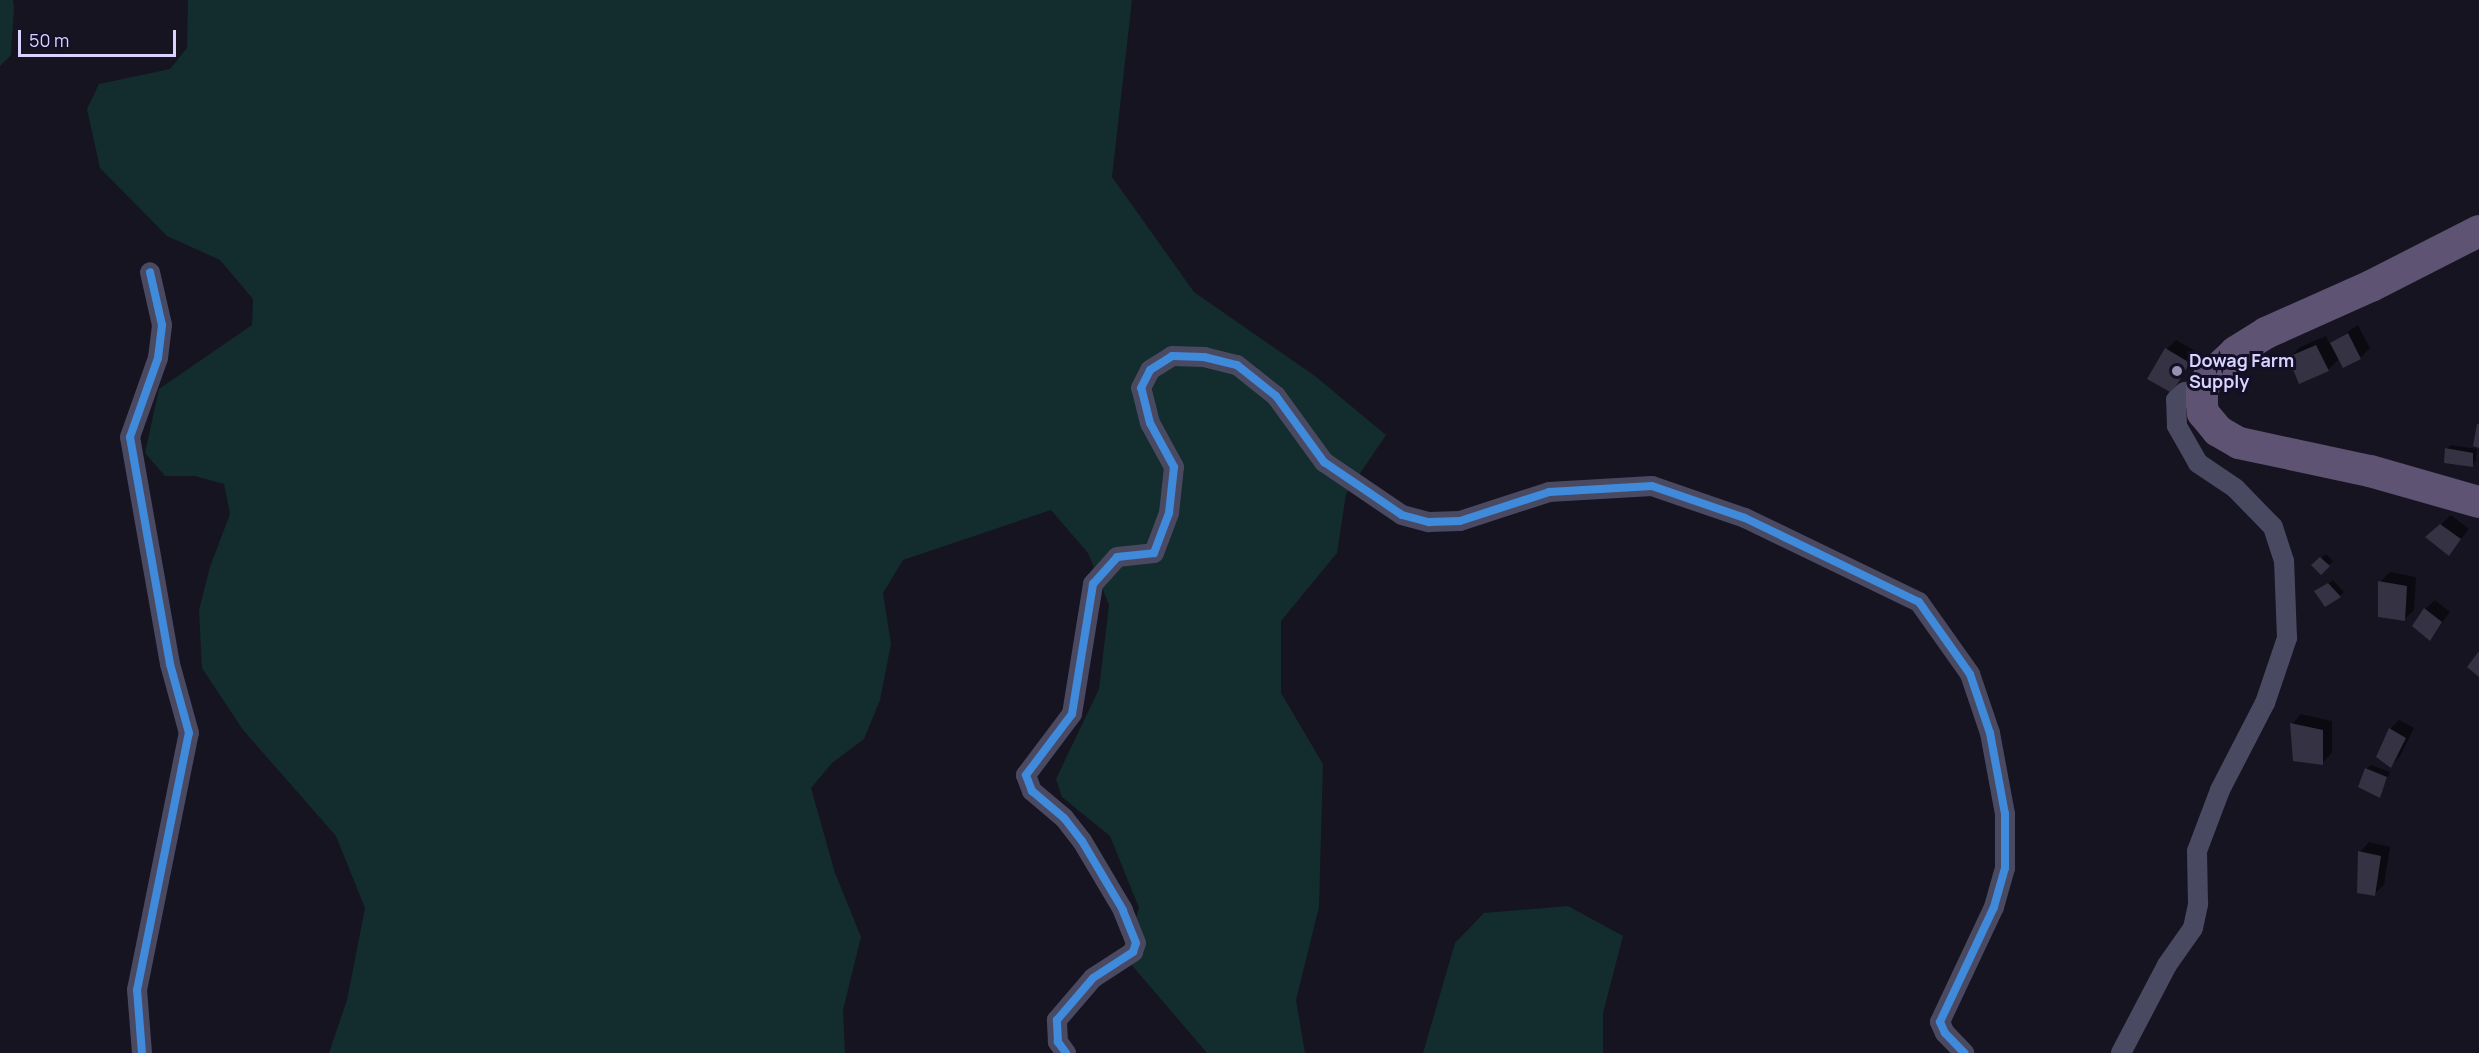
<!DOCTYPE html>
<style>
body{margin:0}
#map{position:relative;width:2479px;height:1053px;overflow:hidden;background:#161421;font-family:Manrope,sans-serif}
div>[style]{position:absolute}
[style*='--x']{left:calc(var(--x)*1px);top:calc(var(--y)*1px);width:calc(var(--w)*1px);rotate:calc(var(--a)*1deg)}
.green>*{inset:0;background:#132c2d}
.shadow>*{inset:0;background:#0007}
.building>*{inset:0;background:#343243}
.minor>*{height:20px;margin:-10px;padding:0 10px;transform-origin:10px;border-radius:10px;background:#4a4962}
.primary>*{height:32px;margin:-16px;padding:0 16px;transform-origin:16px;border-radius:16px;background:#5e5373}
.cycleway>*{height:8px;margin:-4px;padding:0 4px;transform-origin:4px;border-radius:4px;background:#408adc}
.dots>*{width:16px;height:16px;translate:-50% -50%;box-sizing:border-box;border:3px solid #130f26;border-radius:50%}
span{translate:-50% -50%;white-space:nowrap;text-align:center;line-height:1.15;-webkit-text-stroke:6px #130f26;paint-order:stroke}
.poi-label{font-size:18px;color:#d9d4ff;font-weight:700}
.left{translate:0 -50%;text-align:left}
.scale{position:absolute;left:18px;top:30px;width:158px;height:27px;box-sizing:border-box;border:3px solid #d9d4ff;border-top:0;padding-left:8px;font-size:18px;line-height:21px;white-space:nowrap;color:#d9d4ff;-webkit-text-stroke:4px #130f26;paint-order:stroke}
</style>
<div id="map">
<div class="green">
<i style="clip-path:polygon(0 0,13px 0,14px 8px,11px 55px,0 66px)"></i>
<i style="clip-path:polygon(188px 0,1132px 0,1112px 177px,1194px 292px,1315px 376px,1386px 435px,1346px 494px,1337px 553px,1281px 621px,1281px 693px,1323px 764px,1319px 907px,1296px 1000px,1305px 1053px,1207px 1053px,1124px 956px,1139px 908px,1110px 836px,1062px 797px,1056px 779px,1099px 689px,1109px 605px,1088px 553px,1051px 510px,903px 560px,883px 593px,891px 644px,880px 700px,864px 739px,832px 763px,811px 788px,835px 873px,861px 937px,843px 1010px,845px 1053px,329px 1053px,347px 1000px,365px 908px,336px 836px,243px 730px,202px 668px,199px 610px,210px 567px,230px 514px,224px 484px,195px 476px,165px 476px,145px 453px,159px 389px,252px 325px,253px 299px,220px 260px,167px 236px,100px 168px,87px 109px,99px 84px,170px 69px,187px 48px)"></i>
<i style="clip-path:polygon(1568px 906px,1623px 936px,1603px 1013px,1603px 1053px,1423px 1053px,1455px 943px,1484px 913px)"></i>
</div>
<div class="shadow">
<i style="clip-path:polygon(2358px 325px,2370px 348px,2360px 358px,2340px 358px,2328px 370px,2300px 382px,2290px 357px,2300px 347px,2326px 336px,2330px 344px)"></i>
<i style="clip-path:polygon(2176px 340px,2199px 353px,2171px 392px,2167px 349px)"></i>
<i style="clip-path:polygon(2451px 445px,2477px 449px,2476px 461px,2472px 466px,2447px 449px)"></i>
<i style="clip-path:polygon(2451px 515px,2469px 529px,2449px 554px,2437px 528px)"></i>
<i style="clip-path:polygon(2326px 554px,2333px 561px,2321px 573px,2313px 565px)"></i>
<i style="clip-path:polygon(2390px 572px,2416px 577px,2414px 610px,2404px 620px,2380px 582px)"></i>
<i style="clip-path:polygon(2333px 580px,2344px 592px,2340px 596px,2316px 591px)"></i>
<i style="clip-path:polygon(2435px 600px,2450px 612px,2430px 639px,2425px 609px)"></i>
<i style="clip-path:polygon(2301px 714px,2332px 721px,2332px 753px,2322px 763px,2292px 724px)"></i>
<i style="clip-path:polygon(2399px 720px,2414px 728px,2400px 756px,2391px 766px,2390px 729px)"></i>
<i style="clip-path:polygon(2371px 765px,2390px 772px,2379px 796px,2366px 769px)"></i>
<i style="clip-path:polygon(2369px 842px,2390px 847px,2384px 885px,2374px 894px,2360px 852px)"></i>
</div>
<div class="building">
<i style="clip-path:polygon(2348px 333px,2361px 359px,2343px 368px,2330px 343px)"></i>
<i style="clip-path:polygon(2316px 345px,2329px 371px,2299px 384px,2288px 357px)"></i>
<i style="clip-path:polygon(2165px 348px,2190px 363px,2172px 393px,2147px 379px)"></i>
<i style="clip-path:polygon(2477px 424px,2479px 424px,2479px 448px,2473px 446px)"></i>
<i style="clip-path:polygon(2445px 448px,2473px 453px,2473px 467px,2444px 463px)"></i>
<i style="clip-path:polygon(2440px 524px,2461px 539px,2449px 556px,2425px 537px)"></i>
<i style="clip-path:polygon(2320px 557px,2330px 566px,2321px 575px,2311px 565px)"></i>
<i style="clip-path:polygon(2378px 581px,2407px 586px,2405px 621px,2378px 617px)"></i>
<i style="clip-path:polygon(2328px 583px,2341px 597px,2325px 607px,2314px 591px)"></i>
<i style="clip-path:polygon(2424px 608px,2442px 622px,2430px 641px,2412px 626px)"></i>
<i style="clip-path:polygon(2479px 651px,2479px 677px,2467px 667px)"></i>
<i style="clip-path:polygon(2290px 723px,2323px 730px,2323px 765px,2293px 761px)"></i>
<i style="clip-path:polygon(2389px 728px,2406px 738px,2391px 768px,2376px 757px)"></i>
<i style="clip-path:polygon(2365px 768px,2387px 777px,2380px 798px,2358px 787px)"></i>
<i style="clip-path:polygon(2358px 851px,2381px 856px,2375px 896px,2357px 893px)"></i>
</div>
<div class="minor">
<i style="--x:142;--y:1053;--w:63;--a:-94.5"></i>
<i style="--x:137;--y:990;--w:262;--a:-78.6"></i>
<i style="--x:189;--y:733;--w:72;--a:-105.4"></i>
<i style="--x:170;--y:664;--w:230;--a:-100"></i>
<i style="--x:130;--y:437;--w:84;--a:-70.5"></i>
<i style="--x:158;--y:358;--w:33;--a:-83"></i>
<i style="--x:162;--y:325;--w:54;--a:-102.8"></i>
<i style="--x:1066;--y:1053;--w:14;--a:-126"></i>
<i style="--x:1058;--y:1042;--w:22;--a:-93"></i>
<i style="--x:1057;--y:1020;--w:55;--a:-49.4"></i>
<i style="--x:1093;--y:978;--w:48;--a:-33"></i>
<i style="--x:1133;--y:952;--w:9;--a:-72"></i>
<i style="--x:1136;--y:943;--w:35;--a:-112"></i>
<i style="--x:1123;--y:910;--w:80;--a:-120.7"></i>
<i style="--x:1082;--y:841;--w:29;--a:-128"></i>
<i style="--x:1064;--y:818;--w:42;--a:-139.8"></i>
<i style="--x:1032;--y:791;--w:17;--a:-111"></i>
<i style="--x:1026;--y:775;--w:76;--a:-53"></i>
<i style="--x:1072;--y:714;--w:132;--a:-80.8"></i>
<i style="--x:1093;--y:584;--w:36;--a:-48"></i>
<i style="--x:1117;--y:557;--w:37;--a:-6"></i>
<i style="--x:1154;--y:553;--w:43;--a:-69.4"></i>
<i style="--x:1169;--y:513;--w:46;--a:-83.8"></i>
<i style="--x:1174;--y:467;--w:50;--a:-118.6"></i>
<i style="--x:1150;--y:423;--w:36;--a:-104"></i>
<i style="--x:1141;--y:388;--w:20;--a:-63"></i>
<i style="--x:1150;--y:370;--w:26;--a:-32"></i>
<i style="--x:1172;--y:356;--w:32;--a:2"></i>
<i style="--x:1204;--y:357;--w:34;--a:14"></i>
<i style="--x:1237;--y:365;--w:50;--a:38.5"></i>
<i style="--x:1276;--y:396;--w:82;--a:54"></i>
<i style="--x:1324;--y:462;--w:94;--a:34.2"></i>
<i style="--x:1402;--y:515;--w:28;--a:15"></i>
<i style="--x:1429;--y:522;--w:31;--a:-2"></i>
<i style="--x:1460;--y:521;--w:94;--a:-18"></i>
<i style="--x:1549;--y:492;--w:103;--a:-3.3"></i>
<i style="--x:1652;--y:486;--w:98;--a:19"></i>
<i style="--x:1745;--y:518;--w:193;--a:25.8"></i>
<i style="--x:1919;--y:602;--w:88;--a:54.7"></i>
<i style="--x:1970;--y:674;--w:62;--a:71.3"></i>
<i style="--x:1990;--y:733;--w:82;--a:79.5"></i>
<i style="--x:2005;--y:814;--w:54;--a:90"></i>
<i style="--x:2005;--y:868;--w:41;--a:105.8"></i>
<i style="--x:1994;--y:907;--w:127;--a:115.2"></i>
<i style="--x:1940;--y:1022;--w:12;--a:66"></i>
<i style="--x:1945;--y:1033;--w:28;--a:46"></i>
<i style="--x:2121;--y:1053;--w:99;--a:-62.4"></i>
<i style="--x:2167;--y:965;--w:45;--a:-54.9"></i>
<i style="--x:2193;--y:928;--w:25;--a:-78"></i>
<i style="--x:2198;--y:904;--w:53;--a:-91.1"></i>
<i style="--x:2197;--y:851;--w:65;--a:-69.3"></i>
<i style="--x:2220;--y:790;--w:98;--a:-62.7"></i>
<i style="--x:2265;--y:703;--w:69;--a:-71.3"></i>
<i style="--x:2287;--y:638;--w:77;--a:-92.2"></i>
<i style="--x:2284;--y:561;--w:36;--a:-108"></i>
<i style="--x:2273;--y:527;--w:54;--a:-134.3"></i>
<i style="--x:2235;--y:488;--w:45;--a:-146"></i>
<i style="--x:2198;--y:463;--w:43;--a:-119.6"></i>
<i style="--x:2177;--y:426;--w:26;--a:-92"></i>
<i style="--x:2176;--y:400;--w:12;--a:-42"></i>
<i style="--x:2185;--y:392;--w:17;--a:-7"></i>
</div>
<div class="primary">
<i style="--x:2479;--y:231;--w:121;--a:153"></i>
<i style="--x:2371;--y:286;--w:115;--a:155.9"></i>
<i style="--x:2266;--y:333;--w:36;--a:148"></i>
<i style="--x:2236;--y:352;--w:37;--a:137"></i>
<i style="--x:2209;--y:377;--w:15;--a:118"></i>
<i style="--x:2202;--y:390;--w:14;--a:90"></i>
<i style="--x:2202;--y:404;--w:9;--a:84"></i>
<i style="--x:2203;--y:413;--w:23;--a:50"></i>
<i style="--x:2218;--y:431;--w:24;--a:30"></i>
<i style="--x:2239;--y:443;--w:134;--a:12.1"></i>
<i style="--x:2370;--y:471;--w:113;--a:15.9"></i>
</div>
<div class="cycleway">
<i style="--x:142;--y:1053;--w:63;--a:-94.5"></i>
<i style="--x:137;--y:990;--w:262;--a:-78.6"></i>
<i style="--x:189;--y:733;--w:72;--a:-105.4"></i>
<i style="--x:170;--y:664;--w:230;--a:-100"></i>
<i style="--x:130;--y:437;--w:84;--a:-70.5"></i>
<i style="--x:158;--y:358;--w:33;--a:-83"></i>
<i style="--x:162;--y:325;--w:54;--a:-102.8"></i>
<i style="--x:1066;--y:1053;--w:14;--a:-126"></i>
<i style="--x:1058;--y:1042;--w:22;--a:-93"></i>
<i style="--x:1057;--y:1020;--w:55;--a:-49.4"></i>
<i style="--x:1093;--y:978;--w:48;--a:-33"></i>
<i style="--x:1133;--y:952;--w:9;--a:-72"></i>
<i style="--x:1136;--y:943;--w:35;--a:-112"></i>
<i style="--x:1123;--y:910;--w:80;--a:-120.7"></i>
<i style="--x:1082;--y:841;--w:29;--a:-128"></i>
<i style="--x:1064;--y:818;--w:42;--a:-139.8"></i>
<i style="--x:1032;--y:791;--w:17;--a:-111"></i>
<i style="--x:1026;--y:775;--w:76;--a:-53"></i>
<i style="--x:1072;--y:714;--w:132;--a:-80.8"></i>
<i style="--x:1093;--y:584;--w:36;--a:-48"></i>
<i style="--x:1117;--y:557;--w:37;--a:-6"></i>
<i style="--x:1154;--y:553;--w:43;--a:-69.4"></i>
<i style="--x:1169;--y:513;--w:46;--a:-83.8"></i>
<i style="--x:1174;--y:467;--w:50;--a:-118.6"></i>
<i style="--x:1150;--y:423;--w:36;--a:-104"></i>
<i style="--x:1141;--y:388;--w:20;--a:-63"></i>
<i style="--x:1150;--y:370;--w:26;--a:-32"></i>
<i style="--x:1172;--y:356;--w:32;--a:2"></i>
<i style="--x:1204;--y:357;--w:34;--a:14"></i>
<i style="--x:1237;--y:365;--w:50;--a:38.5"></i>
<i style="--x:1276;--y:396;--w:82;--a:54"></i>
<i style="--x:1324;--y:462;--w:94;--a:34.2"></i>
<i style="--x:1402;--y:515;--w:28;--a:15"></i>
<i style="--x:1429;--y:522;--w:31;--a:-2"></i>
<i style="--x:1460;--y:521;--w:94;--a:-18"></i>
<i style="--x:1549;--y:492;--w:103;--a:-3.3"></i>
<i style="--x:1652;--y:486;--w:98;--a:19"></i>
<i style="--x:1745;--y:518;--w:193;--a:25.8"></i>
<i style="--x:1919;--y:602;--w:88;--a:54.7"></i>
<i style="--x:1970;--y:674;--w:62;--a:71.3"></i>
<i style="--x:1990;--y:733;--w:82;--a:79.5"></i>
<i style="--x:2005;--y:814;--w:54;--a:90"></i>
<i style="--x:2005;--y:868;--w:41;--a:105.8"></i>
<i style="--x:1994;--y:907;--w:127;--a:115.2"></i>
<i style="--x:1940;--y:1022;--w:12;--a:66"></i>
<i style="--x:1945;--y:1033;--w:28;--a:46"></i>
</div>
<div class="dots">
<i style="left:2177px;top:371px;background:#9591b1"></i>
</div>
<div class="poi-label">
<span class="left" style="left:2189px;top:371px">Dowag Farm<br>Supply</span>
</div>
<div class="scale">50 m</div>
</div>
